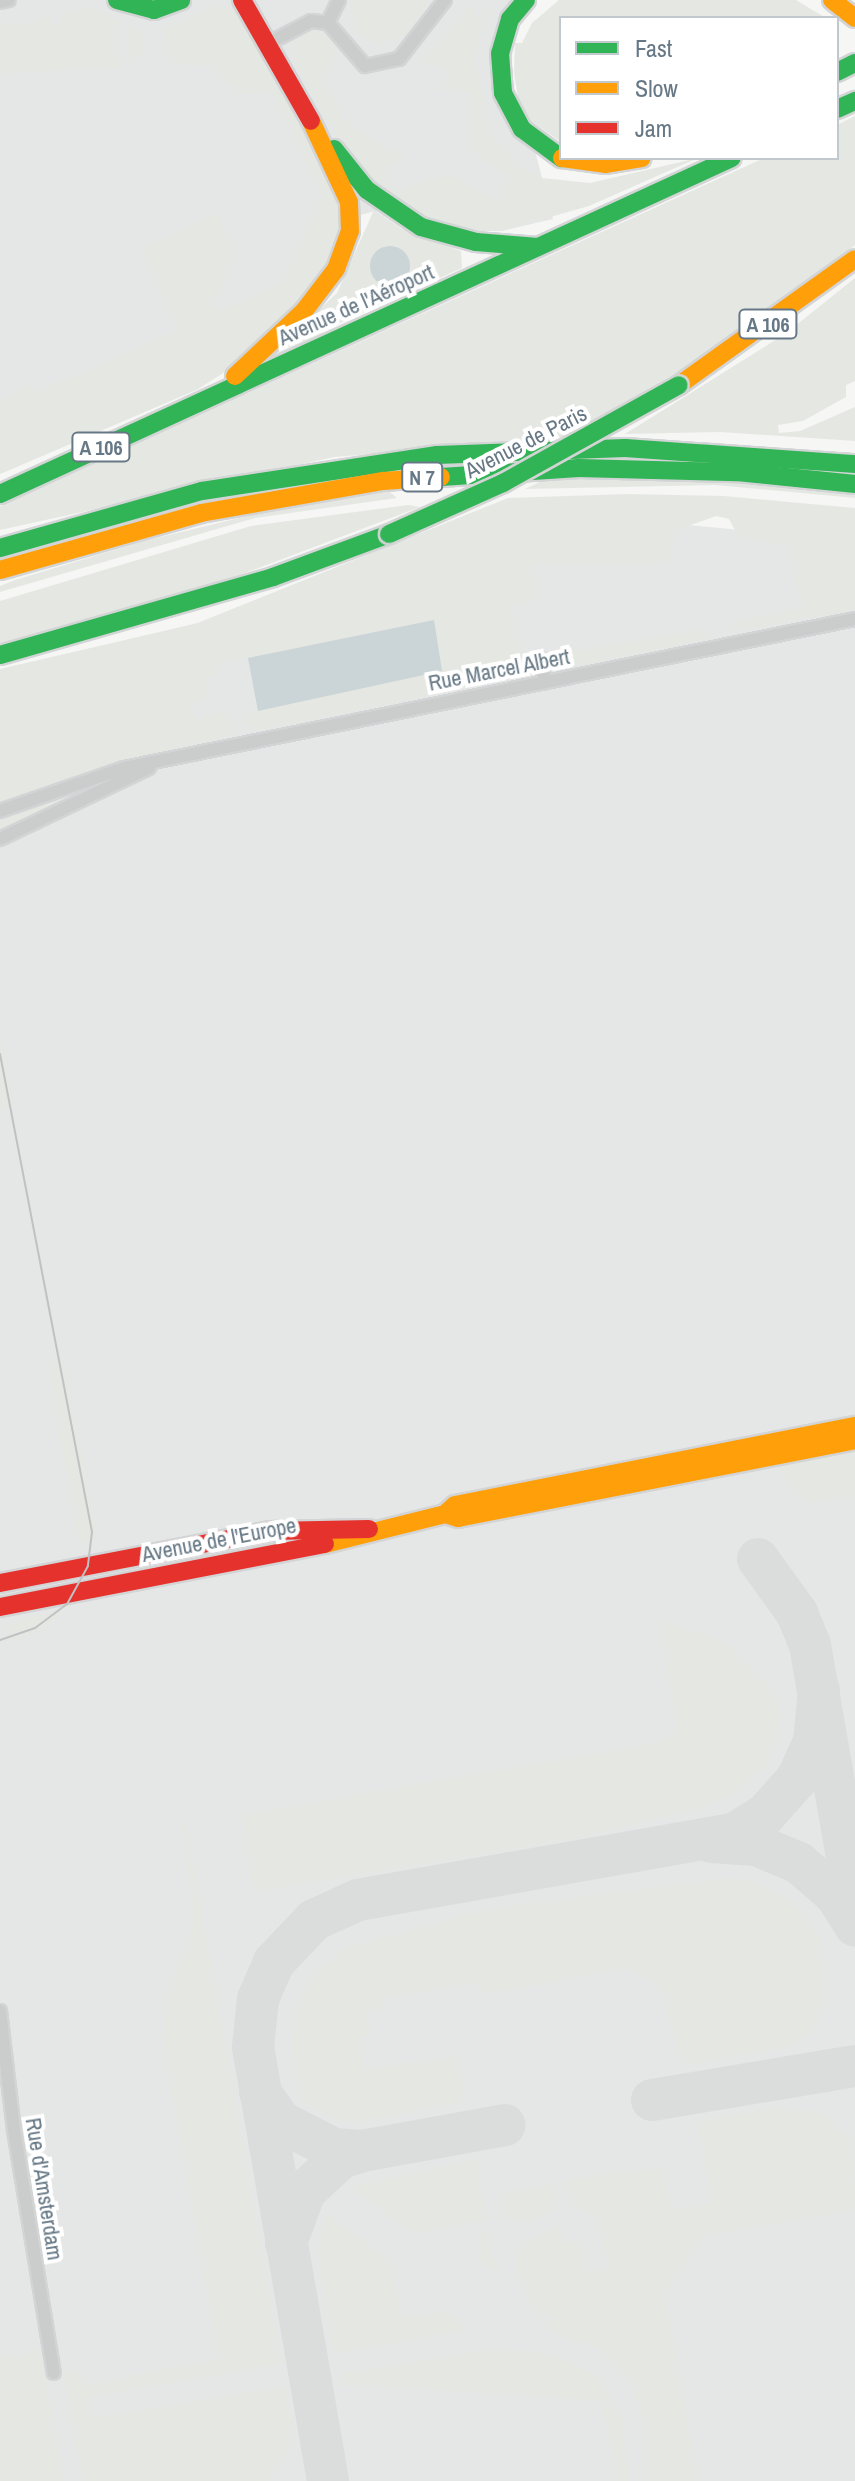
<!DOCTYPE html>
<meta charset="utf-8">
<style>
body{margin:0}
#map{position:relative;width:855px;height:2481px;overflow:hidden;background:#f6f6f5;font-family:"Archivo Narrow",sans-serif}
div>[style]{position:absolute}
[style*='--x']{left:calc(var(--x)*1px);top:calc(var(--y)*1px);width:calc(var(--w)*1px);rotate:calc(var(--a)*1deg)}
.built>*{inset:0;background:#e5e6e6}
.green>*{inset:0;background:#e5e8e2}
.water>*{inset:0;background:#cbd4d6}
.round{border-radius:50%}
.taxiway>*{height:42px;margin:-21px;padding:0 21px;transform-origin:21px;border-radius:21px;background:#dbdcdc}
.roads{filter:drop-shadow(2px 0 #d3d4d5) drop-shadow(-2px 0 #d3d4d5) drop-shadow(0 2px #d3d4d5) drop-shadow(0 -2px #d3d4d5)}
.street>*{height:12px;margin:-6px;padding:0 6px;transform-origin:6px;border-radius:6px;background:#cbcccc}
.fast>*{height:18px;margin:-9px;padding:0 9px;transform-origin:9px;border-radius:9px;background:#30b455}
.slow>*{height:18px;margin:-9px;padding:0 9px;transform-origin:9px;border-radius:9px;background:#ff9f0a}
.jam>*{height:18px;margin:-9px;padding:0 9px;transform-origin:9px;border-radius:9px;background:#e5322d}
.tram>*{height:2px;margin:-1px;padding:0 1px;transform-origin:1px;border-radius:1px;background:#c0c1c3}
.bridges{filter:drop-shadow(2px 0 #d3d4d4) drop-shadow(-2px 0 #d3d4d4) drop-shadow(0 2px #d3d4d4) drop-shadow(0 -2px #d3d4d4)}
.fast-bridge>*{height:18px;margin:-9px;padding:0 9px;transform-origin:9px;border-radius:9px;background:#30b455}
span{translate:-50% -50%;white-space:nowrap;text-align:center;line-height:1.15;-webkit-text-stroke:8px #fff;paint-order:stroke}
.shield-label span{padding:2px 6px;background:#fff;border:2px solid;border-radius:6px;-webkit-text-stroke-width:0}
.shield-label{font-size:20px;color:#667885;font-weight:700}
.street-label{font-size:22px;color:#667885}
.legend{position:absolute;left:559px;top:16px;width:280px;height:144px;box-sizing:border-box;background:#fff;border:2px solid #c2c9ce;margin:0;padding:10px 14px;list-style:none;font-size:24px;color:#667885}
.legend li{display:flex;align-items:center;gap:16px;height:40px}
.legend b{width:40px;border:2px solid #c2c9ce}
</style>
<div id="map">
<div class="built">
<i style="clip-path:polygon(0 0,536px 0,529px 5px,507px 55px,515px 107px,536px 155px,553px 219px,501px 231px,395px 206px,345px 219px,198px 389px,0 474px)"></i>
<i style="clip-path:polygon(489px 506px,855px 541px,855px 2481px,0 2481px,0 678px,198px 623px)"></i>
</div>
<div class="green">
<i style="clip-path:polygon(351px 0,430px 0,404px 36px,379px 44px,355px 32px)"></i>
<i style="clip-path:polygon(559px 0,796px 0,826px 18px,561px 18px,561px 142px,530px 120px,518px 97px,514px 73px,515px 43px,522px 43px,532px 23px)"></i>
<i style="clip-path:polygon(471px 3px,478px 16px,487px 11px,475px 57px,489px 131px,521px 169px,542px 178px,590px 183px,698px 158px,589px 206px,501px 231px,459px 231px,395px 206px,356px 163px,330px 123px,294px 63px,293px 45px,312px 28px,335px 40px,337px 51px,325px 80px,331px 96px,344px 107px,338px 117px,346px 123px,352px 115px,350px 123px,391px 154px,398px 146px,401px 149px,402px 159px,385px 171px,395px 192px,451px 174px,497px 202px,509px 178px,469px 149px,471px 93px,440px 90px,449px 73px,432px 60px,424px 67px,419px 63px)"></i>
<i style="clip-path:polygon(218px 5px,237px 13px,263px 53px,344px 206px,345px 219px,321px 283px,228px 370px,198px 389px,0 474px,0 402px,26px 384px,38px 391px,178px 331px,141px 249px,217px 213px,236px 254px,221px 293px,210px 299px,216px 312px,276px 285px,286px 275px,321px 195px,273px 93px,237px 94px,234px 83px,221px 84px,214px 65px,178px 65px,165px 52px,164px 29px)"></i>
<i style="clip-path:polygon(89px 8px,117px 21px,119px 67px,0 74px,0 23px,22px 24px,49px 16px,53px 28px,63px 22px,60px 12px)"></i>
<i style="clip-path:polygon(128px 26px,142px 32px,143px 52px,129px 66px)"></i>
<i style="clip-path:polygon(855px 116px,855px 245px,771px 312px,695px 362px,560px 439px,334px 457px,0 530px,0 506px,764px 158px,837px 158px,837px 125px)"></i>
<i style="clip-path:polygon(374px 210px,402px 229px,461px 251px,462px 268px,324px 330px,322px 336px,258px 367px,337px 293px)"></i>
<i style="clip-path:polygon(855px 278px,855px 381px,846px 385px,846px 397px,803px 421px,778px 425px,779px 433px,800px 431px,855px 407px,855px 441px,720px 432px,625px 434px,785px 334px)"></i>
<i style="clip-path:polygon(641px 476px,855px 492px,855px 498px,715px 485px,525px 489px,550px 477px)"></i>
<i style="clip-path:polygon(386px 489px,397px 498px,255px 518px,0 592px,0 586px,15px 580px,144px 541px,327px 497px)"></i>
<i style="clip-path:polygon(628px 494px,724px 496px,855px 508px,855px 610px,735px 631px,730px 623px,802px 607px,788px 546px,739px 538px,729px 519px,716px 516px,674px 531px,670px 564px,533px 565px,539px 600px,510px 606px,529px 674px,485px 684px,474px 675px,464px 677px,465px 688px,257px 731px,244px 723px,244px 713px,258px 711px,434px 620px,215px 664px,216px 676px,206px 677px,209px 699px,196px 702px,191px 712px,199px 721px,226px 708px,233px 721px,231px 735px,65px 779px,0 805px,0 669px,198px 623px,508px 498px)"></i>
<i style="clip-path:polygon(408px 505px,420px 507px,200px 590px,0 644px,0 601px,251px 526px)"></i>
<i style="clip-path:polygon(708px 628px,708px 639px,557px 670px,549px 665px,547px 656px)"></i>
<i style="clip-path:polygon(112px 778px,113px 780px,0 832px,0 817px)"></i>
<i style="clip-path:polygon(0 1035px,14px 1105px,0 1108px)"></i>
<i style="clip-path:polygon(64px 1359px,96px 1526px,96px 1540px,79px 1544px,47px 1362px)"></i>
<i style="clip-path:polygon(855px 1449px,855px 1497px,808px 1504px,772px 1465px)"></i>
<i style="clip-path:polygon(72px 1605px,47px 1628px,10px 1642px,7px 1625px)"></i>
<i style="clip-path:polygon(659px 1619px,724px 1642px,778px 1696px,781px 1718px,775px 1745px,766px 1764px,738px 1791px,704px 1807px,586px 1836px,255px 1893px,241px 1814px,646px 1745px,673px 1734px,677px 1729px)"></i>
<i style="clip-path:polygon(181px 1824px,187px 1825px,281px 2364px,87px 2398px,90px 2419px,285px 2385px,294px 2439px,268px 2481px,82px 2481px,63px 2372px,76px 2369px,85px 2385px,218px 2359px,162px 2035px,167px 1994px,192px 1930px,194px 1910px)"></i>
<i style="clip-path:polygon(718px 1879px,741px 1879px,778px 1893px,803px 1913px,820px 1939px,827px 2004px,813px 2028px,792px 2046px,687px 2065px,678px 2056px,664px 1994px,647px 1977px,628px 1969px,483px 1994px,478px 1982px,383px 1998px,385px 2009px,367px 2012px,370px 2035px,359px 2038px,365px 2070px,452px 2056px,454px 2046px,464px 2093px,458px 2104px,351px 2123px,319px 2113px,300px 2099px,291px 2047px,296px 2005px,314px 1974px,343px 1949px,492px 1908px)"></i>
<i style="clip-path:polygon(783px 2107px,821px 2113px,854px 2143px,855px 2210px,705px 2236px,665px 2291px,697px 2481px,648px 2481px,646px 2426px,632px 2385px,598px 2349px,542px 2327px,551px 2319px,546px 2314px,538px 2321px,515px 2267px,516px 2255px,525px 2242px,556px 2226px,566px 2243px,581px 2241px,586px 2271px,608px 2268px,598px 2217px,571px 2206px,566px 2180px,571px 2184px,573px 2179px,588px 2176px,592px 2180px,592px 2176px,606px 2173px,610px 2177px,609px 2172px,663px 2168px,671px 2210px,711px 2203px,698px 2120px)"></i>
<i style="clip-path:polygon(476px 2159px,486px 2220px,415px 2234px,349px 2187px)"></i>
<i style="clip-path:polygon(551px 2183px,557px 2195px,552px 2208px,524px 2222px,502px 2217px,501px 2194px)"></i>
<i style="clip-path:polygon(325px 2213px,392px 2261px,402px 2318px,444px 2311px,468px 2330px,334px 2353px,317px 2253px)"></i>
<i style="clip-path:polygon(486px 2229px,488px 2242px,500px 2275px,479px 2258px,478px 2235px)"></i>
<i style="clip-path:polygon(40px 2347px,64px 2481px,0 2481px,0 2353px,20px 2356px)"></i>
<i style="clip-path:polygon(493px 2348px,557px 2355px,599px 2377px,622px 2417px,628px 2481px,616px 2481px,603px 2406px,596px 2400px,340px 2385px,343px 2373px)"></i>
</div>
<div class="water">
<i class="round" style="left:370px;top:246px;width:40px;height:40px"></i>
<i style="clip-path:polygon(434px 620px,442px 671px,258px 711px,248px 658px)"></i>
</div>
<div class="taxiway">
<i style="--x:758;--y:1559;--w:67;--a:54.2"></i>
<i style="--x:797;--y:1613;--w:35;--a:68"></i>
<i style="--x:810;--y:1645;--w:262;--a:80.1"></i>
<i style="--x:711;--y:1842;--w:45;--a:3.8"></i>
<i style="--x:756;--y:1845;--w:47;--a:22.7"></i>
<i style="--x:799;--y:1863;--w:49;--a:40.9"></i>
<i style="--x:836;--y:1895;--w:36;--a:58"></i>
<i style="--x:260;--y:2092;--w:37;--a:55"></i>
<i style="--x:281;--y:2122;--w:59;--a:27"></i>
<i style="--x:334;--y:2149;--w:28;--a:4"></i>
<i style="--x:362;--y:2151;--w:145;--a:-10.3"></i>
<i style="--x:652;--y:2100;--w:206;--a:-9.5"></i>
<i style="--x:286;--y:2243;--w:55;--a:-69.9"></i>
<i style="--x:305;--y:2191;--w:49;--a:-42.5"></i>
<i style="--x:341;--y:2158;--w:22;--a:-18"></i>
<i style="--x:328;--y:2481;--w:440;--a:-99.8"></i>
<i style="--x:253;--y:2047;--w:48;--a:-84.1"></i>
<i style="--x:258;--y:1999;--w:40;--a:-66.6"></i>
<i style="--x:274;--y:1962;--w:58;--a:-46.4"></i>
<i style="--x:314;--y:1920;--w:48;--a:-24.4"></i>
<i style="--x:358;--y:1900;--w:382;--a:-10"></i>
<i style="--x:734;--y:1834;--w:36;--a:-32"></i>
<i style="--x:765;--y:1815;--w:48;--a:-48.4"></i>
<i style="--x:797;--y:1779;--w:41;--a:-65.3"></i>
<i style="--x:814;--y:1742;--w:52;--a:-84.5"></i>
</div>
<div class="roads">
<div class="street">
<i style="--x:339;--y:0;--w:25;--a:116"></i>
<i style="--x:328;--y:23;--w:57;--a:49.3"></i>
<i style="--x:365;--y:66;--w:35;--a:-12"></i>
<i style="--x:399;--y:59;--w:75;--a:-52.1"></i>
<i style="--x:0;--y:2;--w:9;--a:-13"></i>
<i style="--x:269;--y:43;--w:47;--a:-27.6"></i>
<i style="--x:311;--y:21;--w:17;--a:7"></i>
<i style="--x:540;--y:658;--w:25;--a:78"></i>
<i style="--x:0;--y:811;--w:131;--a:-19.1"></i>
<i style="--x:124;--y:768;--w:746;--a:-11.52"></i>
<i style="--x:0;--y:839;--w:165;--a:-25.5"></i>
<i style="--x:0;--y:2011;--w:120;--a:83.3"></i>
<i style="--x:14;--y:2130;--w:246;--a:80.7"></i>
</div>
<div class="fast">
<i style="--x:117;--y:0;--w:38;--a:15"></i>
<i style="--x:154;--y:10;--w:29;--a:-20"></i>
<i style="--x:526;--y:0;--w:25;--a:130"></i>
<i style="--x:510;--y:19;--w:35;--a:106"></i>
<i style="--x:500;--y:53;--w:40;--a:85.7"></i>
<i style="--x:503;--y:93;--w:41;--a:62.2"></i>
<i style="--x:522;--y:129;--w:49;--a:36.6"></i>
<i style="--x:837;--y:72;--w:20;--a:-27"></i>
<i style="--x:837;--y:109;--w:20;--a:-24"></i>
<i style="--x:334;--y:149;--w:53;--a:51.2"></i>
<i style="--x:367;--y:190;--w:65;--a:34.4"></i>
<i style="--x:421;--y:227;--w:57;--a:15.3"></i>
<i style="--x:476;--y:242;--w:62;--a:4.6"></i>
<i style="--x:441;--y:477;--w:138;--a:-3.7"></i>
<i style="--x:579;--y:468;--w:158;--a:1.5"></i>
<i style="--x:737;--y:472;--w:119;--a:5.8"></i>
<i style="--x:0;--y:494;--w:805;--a:-24.66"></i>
<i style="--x:0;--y:548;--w:210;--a:-15.8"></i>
<i style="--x:202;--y:491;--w:238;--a:-8.7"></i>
<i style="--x:437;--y:455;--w:188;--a:-2.1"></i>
<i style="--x:625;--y:448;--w:231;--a:4"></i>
<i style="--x:0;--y:655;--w:284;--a:-15.9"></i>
<i style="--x:273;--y:577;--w:124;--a:-20.3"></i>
</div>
<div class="slow">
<i style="--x:832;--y:0;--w:29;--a:38"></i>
<i style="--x:562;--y:158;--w:43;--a:7.9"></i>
<i style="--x:605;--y:164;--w:37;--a:-9"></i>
<i style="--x:235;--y:376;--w:95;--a:-43.3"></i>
<i style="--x:304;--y:311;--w:53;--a:-52.7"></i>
<i style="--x:336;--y:269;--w:40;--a:-69.8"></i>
<i style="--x:350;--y:231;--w:29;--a:-92"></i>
<i style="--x:349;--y:202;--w:89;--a:-115.1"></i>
<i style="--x:679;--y:385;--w:216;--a:-35.6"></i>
<i style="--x:0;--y:570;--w:209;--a:-15.8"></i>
<i style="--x:201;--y:513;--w:185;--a:-10"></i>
<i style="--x:383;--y:481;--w:58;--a:-3.9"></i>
<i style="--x:445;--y:1514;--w:13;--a:-42"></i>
<i style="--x:455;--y:1505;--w:408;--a:-11.2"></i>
<i style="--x:325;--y:1544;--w:124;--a:-14"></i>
<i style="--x:445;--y:1514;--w:14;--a:17"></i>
<i style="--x:458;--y:1518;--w:405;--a:-11.1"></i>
</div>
<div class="jam">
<i style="--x:242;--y:0;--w:139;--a:60.3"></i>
<i style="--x:0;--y:1583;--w:275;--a:-10.9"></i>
<i style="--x:270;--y:1531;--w:99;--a:-1.2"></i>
<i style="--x:0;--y:1607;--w:331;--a:-11"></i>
</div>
</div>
<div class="tram">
<i style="--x:0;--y:1054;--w:487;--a:79.1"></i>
<i style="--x:92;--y:1532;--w:34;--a:97"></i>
<i style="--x:88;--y:1566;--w:43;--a:118.9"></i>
<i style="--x:67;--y:1604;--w:40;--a:143"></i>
<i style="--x:35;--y:1628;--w:37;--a:161"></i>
</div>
<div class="bridges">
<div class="fast-bridge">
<i style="--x:389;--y:534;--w:125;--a:-24.1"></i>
<i style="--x:503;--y:483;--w:201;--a:-29.1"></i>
</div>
</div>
<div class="shield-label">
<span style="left:768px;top:324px">A 106</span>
<span style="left:101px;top:447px">A 106</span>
<span style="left:422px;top:477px">N 7</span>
</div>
<div class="street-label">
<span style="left:356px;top:305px;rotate:-24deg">Avenue de l'Aéroport</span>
<span style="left:526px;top:442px;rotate:-27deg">Avenue de Paris</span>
<span style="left:499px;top:670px;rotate:-11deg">Rue Marcel Albert</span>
<span style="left:219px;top:1540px;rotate:-11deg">Avenue de l'Europe</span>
<span style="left:44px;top:2189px;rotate:81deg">Rue d'Amsterdam</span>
</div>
<ul class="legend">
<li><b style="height:10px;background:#30b455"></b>Fast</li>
<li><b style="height:10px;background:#ff9f0a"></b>Slow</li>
<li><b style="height:10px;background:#e5322d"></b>Jam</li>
</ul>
</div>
